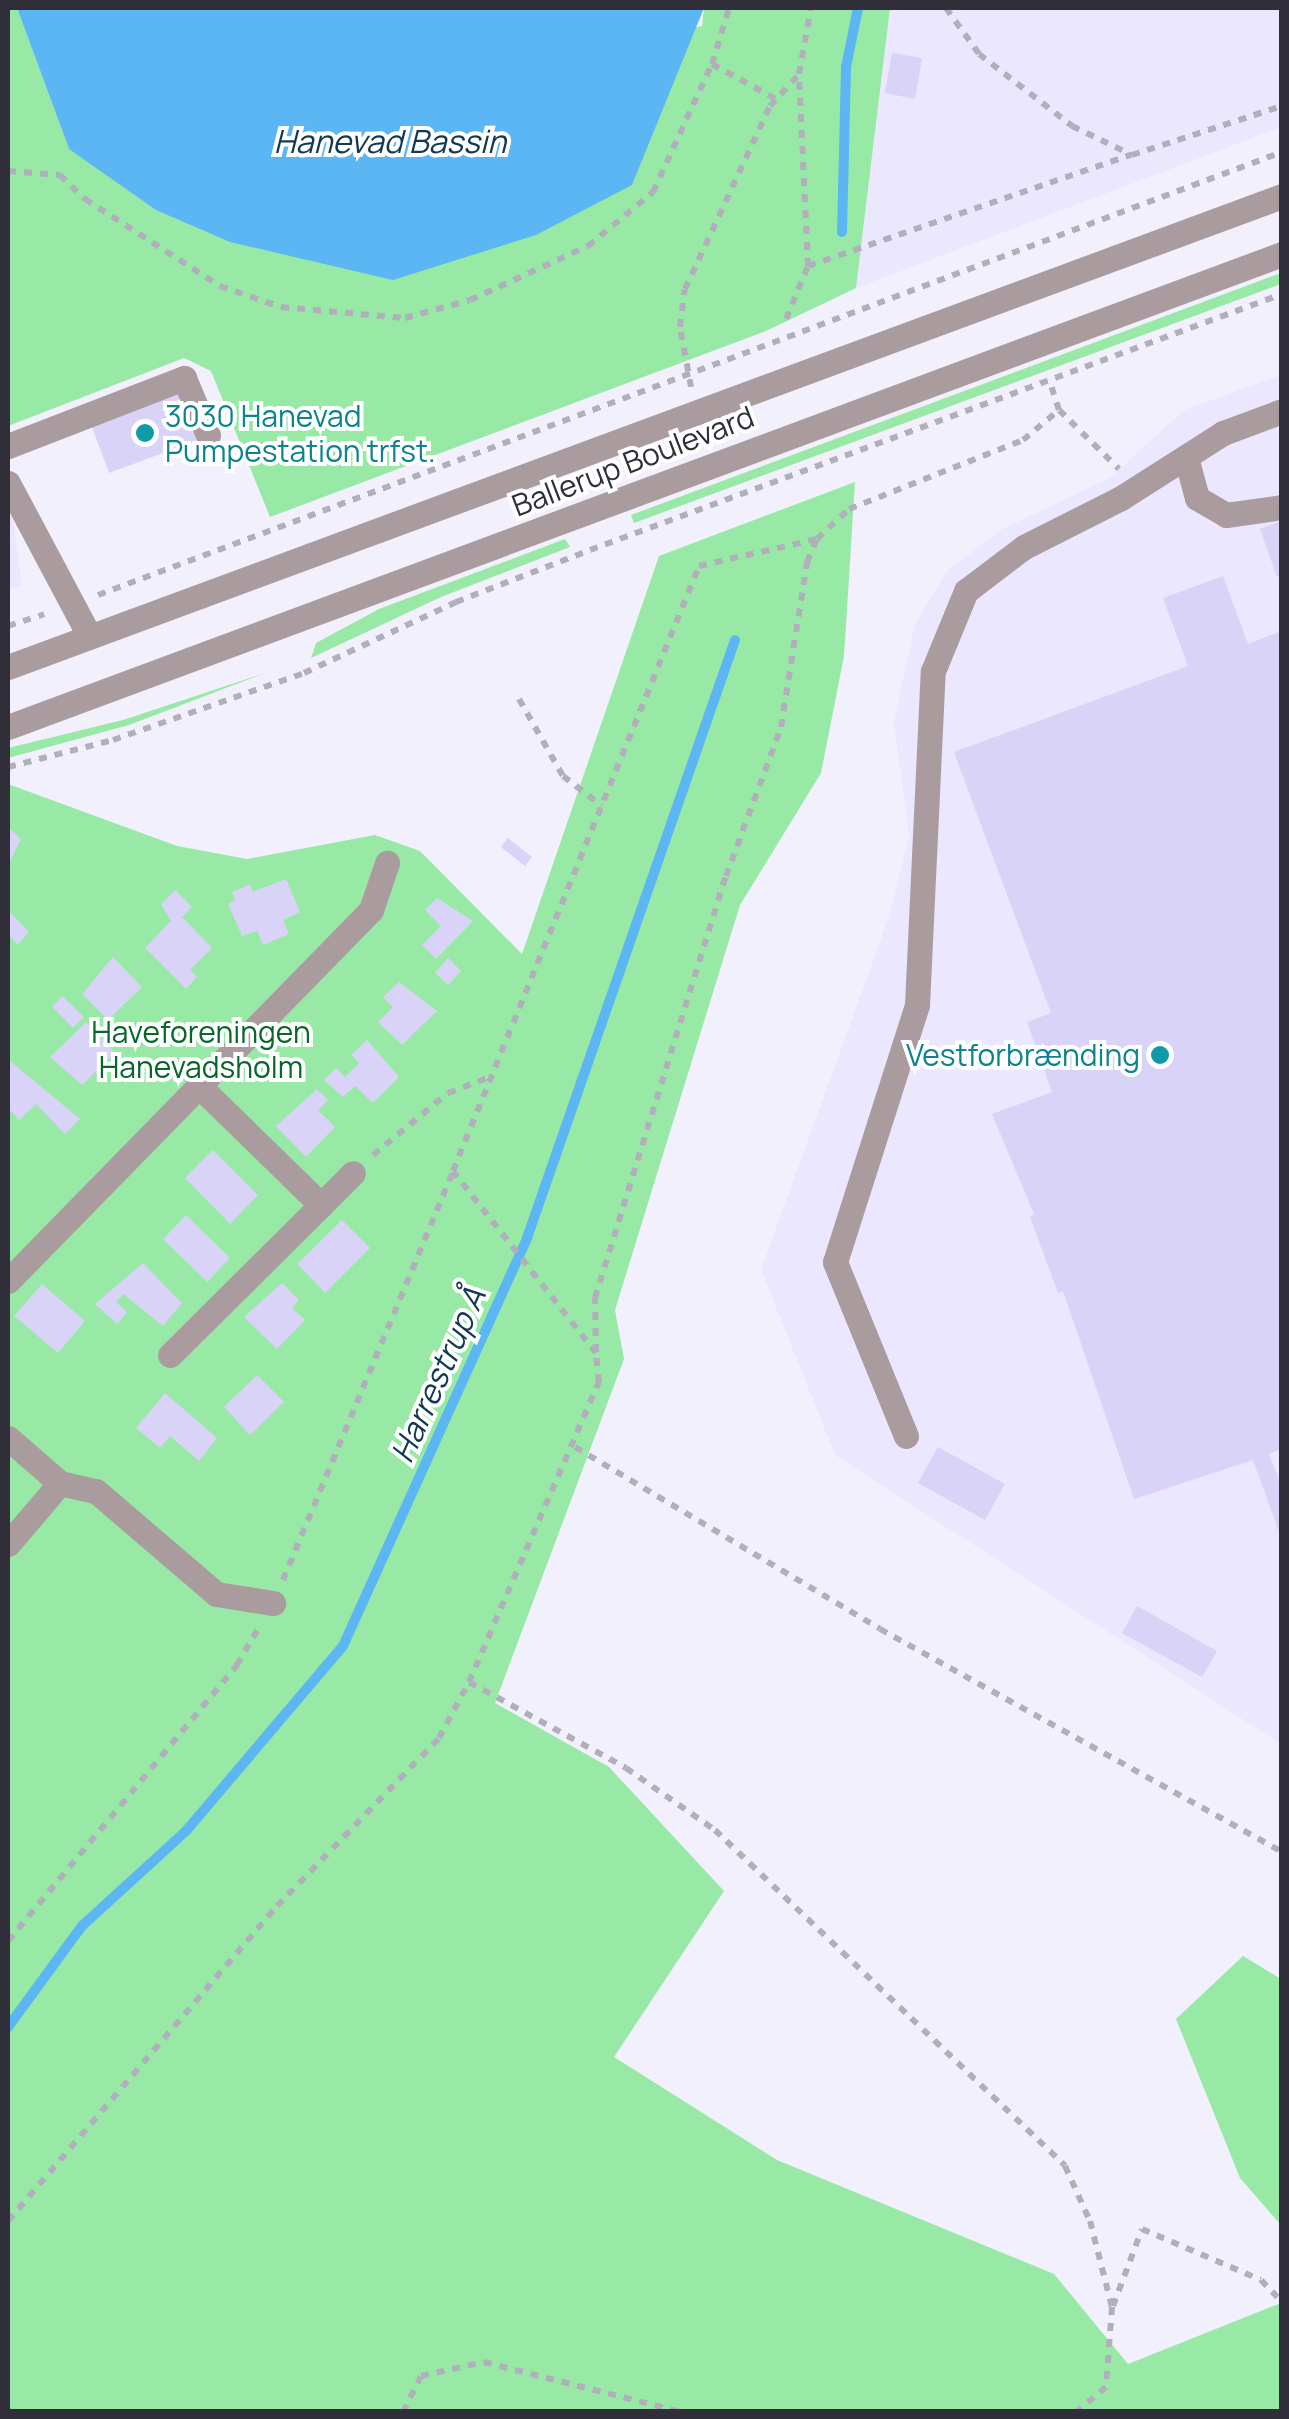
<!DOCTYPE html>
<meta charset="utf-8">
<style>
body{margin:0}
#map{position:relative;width:1289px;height:2419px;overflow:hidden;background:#f2f0fd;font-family:Manrope,sans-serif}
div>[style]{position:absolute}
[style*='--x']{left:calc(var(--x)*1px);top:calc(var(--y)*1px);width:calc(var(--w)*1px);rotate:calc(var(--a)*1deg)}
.built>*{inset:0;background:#eae7fe}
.green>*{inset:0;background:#97e9a5}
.water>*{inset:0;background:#5db6f4}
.stream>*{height:10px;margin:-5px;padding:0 5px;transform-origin:5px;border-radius:5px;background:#5db6f4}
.building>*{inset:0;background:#d8d3f7}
.path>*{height:6px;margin-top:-3px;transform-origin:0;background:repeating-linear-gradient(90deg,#b1afbc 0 8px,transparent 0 16px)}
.minor>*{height:25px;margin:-12.5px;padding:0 12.5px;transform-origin:12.5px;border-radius:12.5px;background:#aa9b9e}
.dots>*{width:28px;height:28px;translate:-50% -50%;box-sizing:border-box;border:5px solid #fff;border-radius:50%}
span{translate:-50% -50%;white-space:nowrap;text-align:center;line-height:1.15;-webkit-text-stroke:8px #fff;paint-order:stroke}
.culture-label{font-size:30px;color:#0d838f}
.left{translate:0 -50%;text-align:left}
.right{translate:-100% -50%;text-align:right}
.street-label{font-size:30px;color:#2f2e39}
.park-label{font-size:30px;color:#08662a}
.water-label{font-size:32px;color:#133952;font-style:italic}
.frame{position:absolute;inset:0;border:10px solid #2f2e39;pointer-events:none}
</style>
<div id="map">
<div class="built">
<i style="clip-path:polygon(890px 8px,1281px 8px,1281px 127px,856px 288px)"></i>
<i style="clip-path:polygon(1281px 375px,1281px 1744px,835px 1455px,761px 1270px,887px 922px,909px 836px,894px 722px,915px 624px,947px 571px,1002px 529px,1110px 478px,1184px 410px)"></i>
<i style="clip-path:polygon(8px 485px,22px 586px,8px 589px)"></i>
</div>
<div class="green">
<i style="clip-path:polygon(8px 8px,17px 8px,69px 149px,702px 26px,704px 8px,890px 8px,856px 288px,766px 331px,270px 517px,211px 371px,184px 358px,8px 426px)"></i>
<i style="clip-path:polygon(1281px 273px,1281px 284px,634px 523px,631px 515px)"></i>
<i style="clip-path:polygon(855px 482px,844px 656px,821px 773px,740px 905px,615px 1310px,624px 1359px,495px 1703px,609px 1767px,724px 1891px,614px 2057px,777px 2160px,1054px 2274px,1128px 2364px,1281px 2303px,1281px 2411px,8px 2411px,8px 784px,177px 846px,247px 859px,375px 835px,420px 851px,522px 954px,659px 556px)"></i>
<i style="clip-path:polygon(565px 539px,570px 547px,441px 597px,311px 658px,316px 643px,379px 609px)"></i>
<i style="clip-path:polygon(268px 672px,129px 725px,8px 758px,8px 748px,123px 720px)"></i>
<i style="clip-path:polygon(1243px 1956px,1281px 1979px,1281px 2225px,1240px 2178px,1176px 2019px)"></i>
</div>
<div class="water">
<i style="clip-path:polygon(17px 8px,704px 8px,632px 185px,536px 235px,393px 280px,230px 242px,156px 210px,69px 149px)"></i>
</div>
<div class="stream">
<i style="--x:842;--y:232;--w:165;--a:-88.6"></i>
<i style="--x:846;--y:67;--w:60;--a:-78.5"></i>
<i style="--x:8;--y:2027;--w:125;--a:-53.8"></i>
<i style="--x:82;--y:1926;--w:141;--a:-42.4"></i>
<i style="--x:186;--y:1831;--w:243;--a:-49.7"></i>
<i style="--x:343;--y:1646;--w:448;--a:-65.7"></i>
<i style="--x:527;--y:1238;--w:633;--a:-70.82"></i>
</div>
<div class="building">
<i style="clip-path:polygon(892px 53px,922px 58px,915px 99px,885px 93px)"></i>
<i style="clip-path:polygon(181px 393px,198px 440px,109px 473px,92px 427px)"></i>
<i style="clip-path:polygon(1282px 521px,1282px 575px,1277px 577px,1260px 529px)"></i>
<i style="clip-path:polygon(1223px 576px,1248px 644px,1282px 631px,1282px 1449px,1269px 1454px,1282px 1487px,1281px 1537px,1253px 1460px,1134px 1499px,1063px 1291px,1058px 1293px,1030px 1217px,1034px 1214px,992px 1114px,1052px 1092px,1027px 1022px,1051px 1013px,954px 752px,1188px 666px,1163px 598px)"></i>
<i style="clip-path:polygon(8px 827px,21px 839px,8px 865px)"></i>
<i style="clip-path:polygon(508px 838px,532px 857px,525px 866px,501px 847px)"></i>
<i style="clip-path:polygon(286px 879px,300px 912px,283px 920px,289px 934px,263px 945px,257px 931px,242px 936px,228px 904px,235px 900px,232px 892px,250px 884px,253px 892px)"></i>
<i style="clip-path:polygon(175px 890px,192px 907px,182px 917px,212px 948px,190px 970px,197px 977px,186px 989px,145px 948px,171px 921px,161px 904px)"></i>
<i style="clip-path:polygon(437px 898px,473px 921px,436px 959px,422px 945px,441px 926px,425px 910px)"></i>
<i style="clip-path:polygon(8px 910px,29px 932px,18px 945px,8px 935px)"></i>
<i style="clip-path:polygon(113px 957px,142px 987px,108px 1020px,82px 994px)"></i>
<i style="clip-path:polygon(448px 958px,461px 971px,448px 985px,435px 973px)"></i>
<i style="clip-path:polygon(399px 982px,437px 1011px,402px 1045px,378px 1022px,393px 1007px,383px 997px)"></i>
<i style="clip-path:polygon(62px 996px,84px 1017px,73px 1028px,52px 1007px)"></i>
<i style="clip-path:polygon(86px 1022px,115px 1053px,82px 1085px,50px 1057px)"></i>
<i style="clip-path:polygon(367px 1040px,399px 1077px,373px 1103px,355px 1086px,343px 1097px,324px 1080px,336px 1068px,345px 1077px,359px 1063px,351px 1055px)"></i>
<i style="clip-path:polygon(10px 1061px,80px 1119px,65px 1134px,36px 1104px,19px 1120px,8px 1108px)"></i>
<i style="clip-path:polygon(317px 1089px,328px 1100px,318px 1110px,335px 1127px,306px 1157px,276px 1126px)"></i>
<i style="clip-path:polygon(213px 1150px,258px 1195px,230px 1224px,185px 1178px)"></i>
<i style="clip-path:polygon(186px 1215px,230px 1258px,207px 1282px,163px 1239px)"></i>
<i style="clip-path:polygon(342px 1220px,370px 1248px,325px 1293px,297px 1264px)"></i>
<i style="clip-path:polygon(143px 1263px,182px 1303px,163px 1326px,123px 1294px,116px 1302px,127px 1312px,117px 1324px,95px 1304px)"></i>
<i style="clip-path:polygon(282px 1283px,299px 1300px,292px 1308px,305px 1320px,277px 1349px,244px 1317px)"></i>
<i style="clip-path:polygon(42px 1284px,85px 1321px,58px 1353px,14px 1316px)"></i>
<i style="clip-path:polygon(257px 1375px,284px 1402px,250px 1435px,224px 1407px)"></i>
<i style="clip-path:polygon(165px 1393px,217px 1438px,199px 1461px,170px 1436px,160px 1448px,136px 1428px)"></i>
<i style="clip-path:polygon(938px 1447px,1005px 1484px,985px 1520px,918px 1483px)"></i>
<i style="clip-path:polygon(1137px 1606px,1217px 1651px,1202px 1677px,1122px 1633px)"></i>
</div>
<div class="path">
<i style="--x:946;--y:8;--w:57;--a:54.3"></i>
<i style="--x:979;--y:54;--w:118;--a:37.7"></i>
<i style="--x:1072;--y:126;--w:67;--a:25.8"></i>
<i style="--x:1132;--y:155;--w:158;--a:-18.1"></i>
<i style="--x:712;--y:64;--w:73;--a:28.7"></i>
<i style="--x:8;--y:171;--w:52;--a:4.4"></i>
<i style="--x:60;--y:175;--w:35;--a:44"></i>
<i style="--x:85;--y:199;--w:161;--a:32.8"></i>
<i style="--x:220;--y:286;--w:65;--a:19"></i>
<i style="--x:281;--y:307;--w:124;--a:5.1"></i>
<i style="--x:405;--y:318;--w:67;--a:-15.5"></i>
<i style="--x:470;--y:300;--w:130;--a:-24.6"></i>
<i style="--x:588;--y:246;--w:85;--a:-39.7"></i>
<i style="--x:653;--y:192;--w:141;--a:-65.3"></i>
<i style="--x:712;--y:64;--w:59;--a:-73.1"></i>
<i style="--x:808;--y:266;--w:342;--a:-19"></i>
<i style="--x:786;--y:319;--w:57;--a:-67.5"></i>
<i style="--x:808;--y:266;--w:192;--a:-92.7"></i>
<i style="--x:799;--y:74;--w:67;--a:-79.7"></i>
<i style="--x:691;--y:387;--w:61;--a:-100.4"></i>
<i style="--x:680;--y:327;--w:38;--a:-83"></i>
<i style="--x:685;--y:289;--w:202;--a:-65.1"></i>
<i style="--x:770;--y:106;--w:43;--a:-47.8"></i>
<i style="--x:1059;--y:410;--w:84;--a:44.5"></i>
<i style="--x:98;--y:595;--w:1264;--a:-20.51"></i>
<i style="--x:8;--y:626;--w:38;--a:-18"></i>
<i style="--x:519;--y:699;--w:89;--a:60.3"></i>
<i style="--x:563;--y:776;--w:49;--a:37.6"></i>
<i style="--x:8;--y:767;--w:108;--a:-14.4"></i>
<i style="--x:113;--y:740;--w:202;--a:-19.3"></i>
<i style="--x:304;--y:673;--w:168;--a:-25"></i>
<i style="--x:456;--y:602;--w:144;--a:-21.2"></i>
<i style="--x:590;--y:550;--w:738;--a:-20.3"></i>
<i style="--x:373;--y:1155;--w:97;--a:-39.6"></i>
<i style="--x:448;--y:1093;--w:45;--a:-20.9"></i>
<i style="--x:596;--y:1352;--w:54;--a:-91.1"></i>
<i style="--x:595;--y:1298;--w:442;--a:-72.8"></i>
<i style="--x:726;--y:876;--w:159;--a:-69.7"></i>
<i style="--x:781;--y:727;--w:167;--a:-81"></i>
<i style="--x:807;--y:562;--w:25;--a:-67"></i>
<i style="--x:817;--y:539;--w:44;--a:-43.2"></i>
<i style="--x:849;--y:509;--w:187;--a:-21.6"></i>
<i style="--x:1023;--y:440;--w:47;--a:-39.8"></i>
<i style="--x:1059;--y:410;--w:32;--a:-108"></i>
<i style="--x:575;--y:1447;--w:355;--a:30.8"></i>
<i style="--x:880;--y:1629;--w:460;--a:29"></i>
<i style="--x:283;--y:1580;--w:442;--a:-67.4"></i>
<i style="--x:469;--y:1682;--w:179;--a:28.7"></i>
<i style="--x:626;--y:1768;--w:108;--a:34.9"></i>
<i style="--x:715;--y:1830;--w:485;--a:43.8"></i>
<i style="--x:1065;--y:2166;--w:60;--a:65.6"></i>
<i style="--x:1090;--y:2221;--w:89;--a:75.7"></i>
<i style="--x:1112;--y:2307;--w:80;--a:94.3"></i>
<i style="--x:1106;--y:2387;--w:39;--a:140"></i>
<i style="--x:8;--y:1941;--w:359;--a:-50.3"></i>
<i style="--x:237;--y:1665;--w:44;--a:-59.9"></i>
<i style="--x:8;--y:2221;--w:414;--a:-49.5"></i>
<i style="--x:277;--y:1906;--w:233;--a:-46"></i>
<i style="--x:439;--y:1738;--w:64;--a:-61.8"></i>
<i style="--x:469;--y:1682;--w:327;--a:-66.6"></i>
<i style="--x:599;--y:1382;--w:29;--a:-96"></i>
<i style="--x:596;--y:1353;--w:231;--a:-128.2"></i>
<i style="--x:453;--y:1171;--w:653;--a:-67.87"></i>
<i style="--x:699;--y:566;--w:121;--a:-12.9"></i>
<i style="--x:1113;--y:2306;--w:82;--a:-69.4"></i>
<i style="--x:1142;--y:2229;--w:129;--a:23.2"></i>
<i style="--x:1261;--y:2280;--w:30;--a:46"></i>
<i style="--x:403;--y:2412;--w:40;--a:-63.4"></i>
<i style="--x:421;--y:2376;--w:65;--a:-12.5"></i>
<i style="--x:484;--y:2362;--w:203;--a:14.2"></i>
</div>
<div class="minor">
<i style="--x:8;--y:446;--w:189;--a:-21.1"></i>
<i style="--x:184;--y:378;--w:62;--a:67.2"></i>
<i style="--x:1186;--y:457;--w:42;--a:75"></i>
<i style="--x:1197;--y:498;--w:34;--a:30"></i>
<i style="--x:1226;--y:515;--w:57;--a:-8.1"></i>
<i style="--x:8;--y:483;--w:174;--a:62"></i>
<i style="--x:8;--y:667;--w:1358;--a:-20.29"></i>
<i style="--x:8;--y:727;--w:1359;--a:-20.37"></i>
<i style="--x:321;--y:1205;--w:45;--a:-45"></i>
<i style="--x:8;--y:1281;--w:519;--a:-45.62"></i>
<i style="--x:371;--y:910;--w:50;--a:-71.2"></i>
<i style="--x:170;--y:1355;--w:213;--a:-44.8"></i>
<i style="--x:321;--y:1205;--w:170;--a:-135.7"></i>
<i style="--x:906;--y:1436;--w:188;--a:-112.2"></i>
<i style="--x:835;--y:1262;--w:270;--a:-72.3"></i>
<i style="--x:917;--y:1005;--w:334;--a:-87.3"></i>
<i style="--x:933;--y:671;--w:87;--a:-67.6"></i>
<i style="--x:966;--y:591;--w:73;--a:-37.2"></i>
<i style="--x:1024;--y:547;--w:109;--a:-26.8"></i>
<i style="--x:1121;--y:498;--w:121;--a:-32.5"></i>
<i style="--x:1223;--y:433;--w:63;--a:-20.4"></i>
<i style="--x:8;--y:1438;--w:69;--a:40.9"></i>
<i style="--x:60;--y:1483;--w:80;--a:130.4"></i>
<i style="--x:60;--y:1483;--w:37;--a:13"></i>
<i style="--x:96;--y:1491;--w:158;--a:40.6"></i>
<i style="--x:216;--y:1594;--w:58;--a:9"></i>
</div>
<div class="dots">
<i style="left:145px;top:433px;background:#0f9aa8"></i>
<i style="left:1160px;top:1055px;background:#0f9aa8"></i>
</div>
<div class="culture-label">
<span class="left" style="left:165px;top:433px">3030 Hanevad<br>Pumpestation trfst.</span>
<span class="right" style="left:1140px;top:1055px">Vestforbrænding</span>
</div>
<div class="street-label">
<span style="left:633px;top:461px;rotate:-21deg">Ballerup Boulevard</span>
</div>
<div class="park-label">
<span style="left:201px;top:1049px">Haveforeningen<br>Hanevadsholm</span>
</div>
<div class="water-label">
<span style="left:390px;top:141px">Hanevad Bassin</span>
<span style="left:438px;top:1375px;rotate:-66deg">Harrestrup Å</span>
</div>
<div class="frame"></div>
</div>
